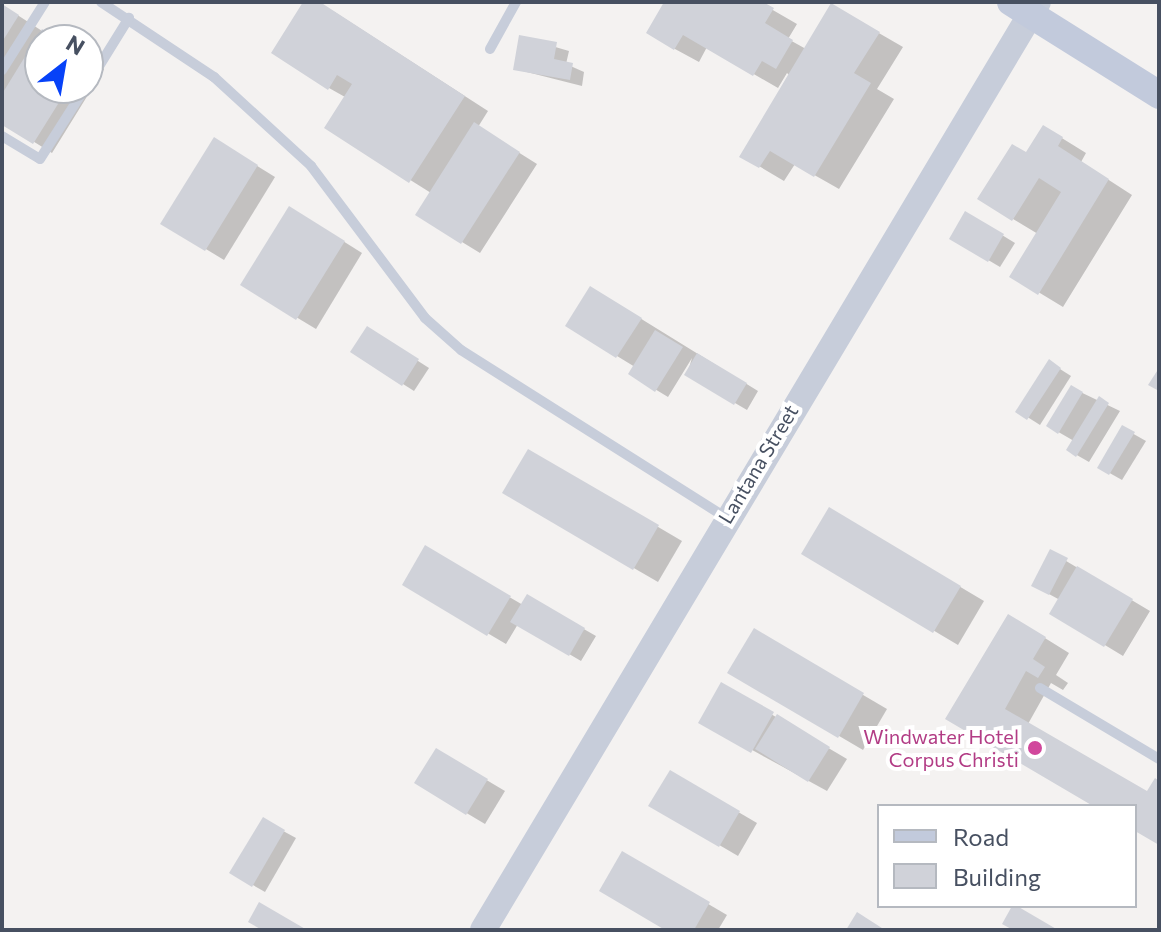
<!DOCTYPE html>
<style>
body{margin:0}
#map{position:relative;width:1161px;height:932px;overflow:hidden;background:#f4f2f1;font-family:Commissioner,sans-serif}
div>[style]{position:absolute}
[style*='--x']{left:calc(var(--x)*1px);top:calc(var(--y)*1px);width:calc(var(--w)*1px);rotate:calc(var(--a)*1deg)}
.shadow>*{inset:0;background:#0003}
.building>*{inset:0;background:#d0d2d9}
.service>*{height:10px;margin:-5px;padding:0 5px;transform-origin:5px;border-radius:5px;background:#c7cdda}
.tertiary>*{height:26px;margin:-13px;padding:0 13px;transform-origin:13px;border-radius:13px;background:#c7cdda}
.secondary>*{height:28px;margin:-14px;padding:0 14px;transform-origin:14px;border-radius:14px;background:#c2cadc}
.dots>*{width:22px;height:22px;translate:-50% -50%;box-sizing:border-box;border:4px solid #fff;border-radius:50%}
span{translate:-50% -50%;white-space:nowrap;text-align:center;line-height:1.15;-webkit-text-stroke:8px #fff;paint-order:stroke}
.street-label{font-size:20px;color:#475061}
.hotel-label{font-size:20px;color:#b23c85}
.right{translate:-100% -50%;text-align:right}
.frame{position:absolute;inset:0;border:4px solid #475061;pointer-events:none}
.legend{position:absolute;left:877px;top:804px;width:260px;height:104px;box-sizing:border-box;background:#fff;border:2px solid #b5b9c0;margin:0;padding:10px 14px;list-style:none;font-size:24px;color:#475061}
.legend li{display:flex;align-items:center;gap:16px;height:40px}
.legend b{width:40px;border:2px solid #b5b9c0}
.north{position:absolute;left:24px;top:24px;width:80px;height:80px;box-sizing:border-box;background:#fff;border:2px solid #b5b9c0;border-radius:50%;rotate:31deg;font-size:22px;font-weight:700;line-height:32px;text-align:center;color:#475061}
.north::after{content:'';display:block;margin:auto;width:28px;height:36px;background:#0742f8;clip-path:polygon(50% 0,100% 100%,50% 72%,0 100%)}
</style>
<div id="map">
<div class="shadow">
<i style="clip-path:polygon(305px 2px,333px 11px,488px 111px,478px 127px,537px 164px,480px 253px,462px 242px,431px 193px,326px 127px,345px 97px,329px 88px)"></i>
<i style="clip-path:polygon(666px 2px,759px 2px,797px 24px,788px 39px,806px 49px,832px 6px,903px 47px,877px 89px,894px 99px,839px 189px,795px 164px,784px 181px,742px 156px,790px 76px,787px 73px,778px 88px,707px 47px,699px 62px,675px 49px,648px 33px)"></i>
<i style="clip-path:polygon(2px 5px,56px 40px,40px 40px,40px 88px,88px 88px,88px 59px,104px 69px,52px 153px,2px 122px)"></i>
<i style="clip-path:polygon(521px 37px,569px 51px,566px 64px,584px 72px,582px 86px,515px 69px)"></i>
<i style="clip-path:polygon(1044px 127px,1086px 153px,1081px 162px,1132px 195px,1063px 307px,1012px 276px,1038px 234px,980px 199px,1027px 155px)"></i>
<i style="clip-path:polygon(231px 150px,275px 177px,224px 260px,163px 223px)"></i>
<i style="clip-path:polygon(966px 213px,1015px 243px,1000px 267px,951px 238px)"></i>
<i style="clip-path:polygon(308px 219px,362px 253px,316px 329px,243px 285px)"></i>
<i style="clip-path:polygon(609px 299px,758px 391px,747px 410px,687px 375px,692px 358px,668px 397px,630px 374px,635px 367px,617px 356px)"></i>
<i style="clip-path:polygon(379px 336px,429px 368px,414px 391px,403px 384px)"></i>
<i style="clip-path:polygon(1049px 362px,1071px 376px,1040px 425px,1018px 411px)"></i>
<i style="clip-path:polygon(1072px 388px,1120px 411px,1089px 462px,1068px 450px,1074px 441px,1048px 426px)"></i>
<i style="clip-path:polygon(1123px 428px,1146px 441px,1122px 480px,1099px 467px)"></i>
<i style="clip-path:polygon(529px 451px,682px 541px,658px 582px,504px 493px)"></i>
<i style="clip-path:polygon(829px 509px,984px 601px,958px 645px,803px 553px)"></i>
<i style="clip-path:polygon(426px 548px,523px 605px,528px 597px,596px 636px,581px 661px,518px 624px,506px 644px,404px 584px)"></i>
<i style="clip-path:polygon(1051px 552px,1150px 611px,1123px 656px,1052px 613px,1060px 600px,1034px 586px)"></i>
<i style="clip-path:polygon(1032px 630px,1069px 653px,1056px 675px,1068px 683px,1063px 690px,1051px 683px,1028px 724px,1148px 793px,1159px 783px,1159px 843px,1135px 829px,1135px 806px,1097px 806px,948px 718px)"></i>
<i style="clip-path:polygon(754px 631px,887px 709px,863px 750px,730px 672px)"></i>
<i style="clip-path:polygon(722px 685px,847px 759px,827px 791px,701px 722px)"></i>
<i style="clip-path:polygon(436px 750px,505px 791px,485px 824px,416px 783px)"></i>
<i style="clip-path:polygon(670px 772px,757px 823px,738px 856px,651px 805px)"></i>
<i style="clip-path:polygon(263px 820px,296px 838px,265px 892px,232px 873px)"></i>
<i style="clip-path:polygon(623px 854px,727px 915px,718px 930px,669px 930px)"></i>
</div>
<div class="building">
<i style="clip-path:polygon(303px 2px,320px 2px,465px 96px,409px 183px,324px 128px,352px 84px,337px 75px,328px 90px,271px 53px)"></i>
<i style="clip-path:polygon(664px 2px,763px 2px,774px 8px,765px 23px,793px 40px,776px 69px,762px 61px,753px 76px,683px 35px,674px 50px,646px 33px)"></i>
<i style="clip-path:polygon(831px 3px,880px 32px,854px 73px,871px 83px,814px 177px,770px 151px,759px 168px,739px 157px)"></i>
<i style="clip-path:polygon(2px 4px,19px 15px,2px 42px)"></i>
<i style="clip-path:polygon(42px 29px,59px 40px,40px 40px,40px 88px,68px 88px,33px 144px,2px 125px,2px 94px)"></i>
<i style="clip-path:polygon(519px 35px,557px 42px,554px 59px,573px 63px,570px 80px,513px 70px)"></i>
<i style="clip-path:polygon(474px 122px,520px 152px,461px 244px,415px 215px)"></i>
<i style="clip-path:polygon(1043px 125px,1063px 137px,1058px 146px,1109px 179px,1038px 295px,1009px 277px,1061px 192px,1039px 178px,1012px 221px,977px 199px,1012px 144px,1026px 152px)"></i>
<i style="clip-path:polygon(214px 137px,258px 165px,205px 251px,160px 224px)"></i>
<i style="clip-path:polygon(289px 206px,345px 241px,296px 320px,240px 285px)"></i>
<i style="clip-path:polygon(965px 211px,1004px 234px,988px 262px,949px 239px)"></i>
<i style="clip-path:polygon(590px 286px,642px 318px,616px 358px,565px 326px)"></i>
<i style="clip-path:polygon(367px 326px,419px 359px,402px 386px,350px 352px)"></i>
<i style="clip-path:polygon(655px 330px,683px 347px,655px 392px,628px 374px)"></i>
<i style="clip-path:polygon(697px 353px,747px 383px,734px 405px,684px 375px)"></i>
<i style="clip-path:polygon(1049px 359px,1061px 368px,1027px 420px,1015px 412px)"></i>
<i style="clip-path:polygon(1159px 368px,1159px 391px,1148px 385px)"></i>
<i style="clip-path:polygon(1071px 385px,1083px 392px,1058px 434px,1046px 426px)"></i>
<i style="clip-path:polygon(1099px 396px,1109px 403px,1076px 457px,1066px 450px)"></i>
<i style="clip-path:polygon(1122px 425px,1135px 432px,1109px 475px,1097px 468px)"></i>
<i style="clip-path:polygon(528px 449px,659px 525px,633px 570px,502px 493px)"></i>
<i style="clip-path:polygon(829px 507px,961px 586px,933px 633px,801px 554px)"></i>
<i style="clip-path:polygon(425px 545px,511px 596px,487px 636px,402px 585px)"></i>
<i style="clip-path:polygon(1050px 549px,1068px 558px,1049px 595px,1031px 586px)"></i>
<i style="clip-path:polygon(1077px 566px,1133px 599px,1104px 647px,1049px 614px)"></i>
<i style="clip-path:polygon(527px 594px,585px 628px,569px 656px,510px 622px)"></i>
<i style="clip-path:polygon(1008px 614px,1046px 637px,1033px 659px,1045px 667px,1038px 678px,1026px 671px,1005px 709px,1147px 791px,1155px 778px,1159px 781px,1159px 845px,1135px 831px,1135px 806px,1093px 806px,945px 719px)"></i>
<i style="clip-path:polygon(754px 628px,864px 693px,838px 738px,727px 673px)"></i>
<i style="clip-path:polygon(721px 682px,774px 712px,751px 753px,698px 723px)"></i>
<i style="clip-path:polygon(777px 714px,830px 747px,808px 782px,755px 749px)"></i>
<i style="clip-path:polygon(436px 748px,488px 779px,466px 815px,414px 783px)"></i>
<i style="clip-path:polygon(670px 770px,740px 811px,719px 847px,648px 806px)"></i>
<i style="clip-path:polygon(263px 817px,285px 830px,252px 887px,229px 873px)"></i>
<i style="clip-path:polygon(622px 851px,710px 902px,694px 930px,665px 930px,599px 891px)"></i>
<i style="clip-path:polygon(259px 902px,307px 930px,262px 930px,248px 922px)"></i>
<i style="clip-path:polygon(1012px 906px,1017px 906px,1058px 930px,1013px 930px,1002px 924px)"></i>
<i style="clip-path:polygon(857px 912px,885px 930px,846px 930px)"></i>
</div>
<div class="service">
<i style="--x:101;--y:2;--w:136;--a:33.6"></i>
<i style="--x:214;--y:77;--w:132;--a:42.5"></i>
<i style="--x:311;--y:166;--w:190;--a:53.1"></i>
<i style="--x:425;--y:318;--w:48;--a:41.6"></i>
<i style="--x:461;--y:350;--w:312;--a:32.3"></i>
<i style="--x:490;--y:49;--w:54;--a:-61"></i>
<i style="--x:2;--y:70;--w:80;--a:-57.7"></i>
<i style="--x:88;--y:84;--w:78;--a:-58.2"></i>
<i style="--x:2;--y:136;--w:44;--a:31.2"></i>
<i style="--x:40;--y:159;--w:84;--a:-57.6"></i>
<i style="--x:1040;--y:688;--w:139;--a:30.8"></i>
</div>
<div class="tertiary">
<i style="--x:483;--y:930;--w:1081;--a:-59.12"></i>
</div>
<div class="secondary">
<i style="--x:1011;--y:2;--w:175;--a:32.1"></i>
</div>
<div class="dots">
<i style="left:1035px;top:748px;background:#d1479c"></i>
</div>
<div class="street-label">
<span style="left:758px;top:464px;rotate:-59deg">Lantana Street</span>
</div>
<div class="hotel-label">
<span class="right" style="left:1019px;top:748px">Windwater Hotel<br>Corpus Christi</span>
</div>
<div class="frame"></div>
<ul class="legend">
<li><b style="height:10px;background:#c2cadc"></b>Road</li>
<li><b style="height:22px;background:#d0d2d9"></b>Building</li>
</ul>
<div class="north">N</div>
</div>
